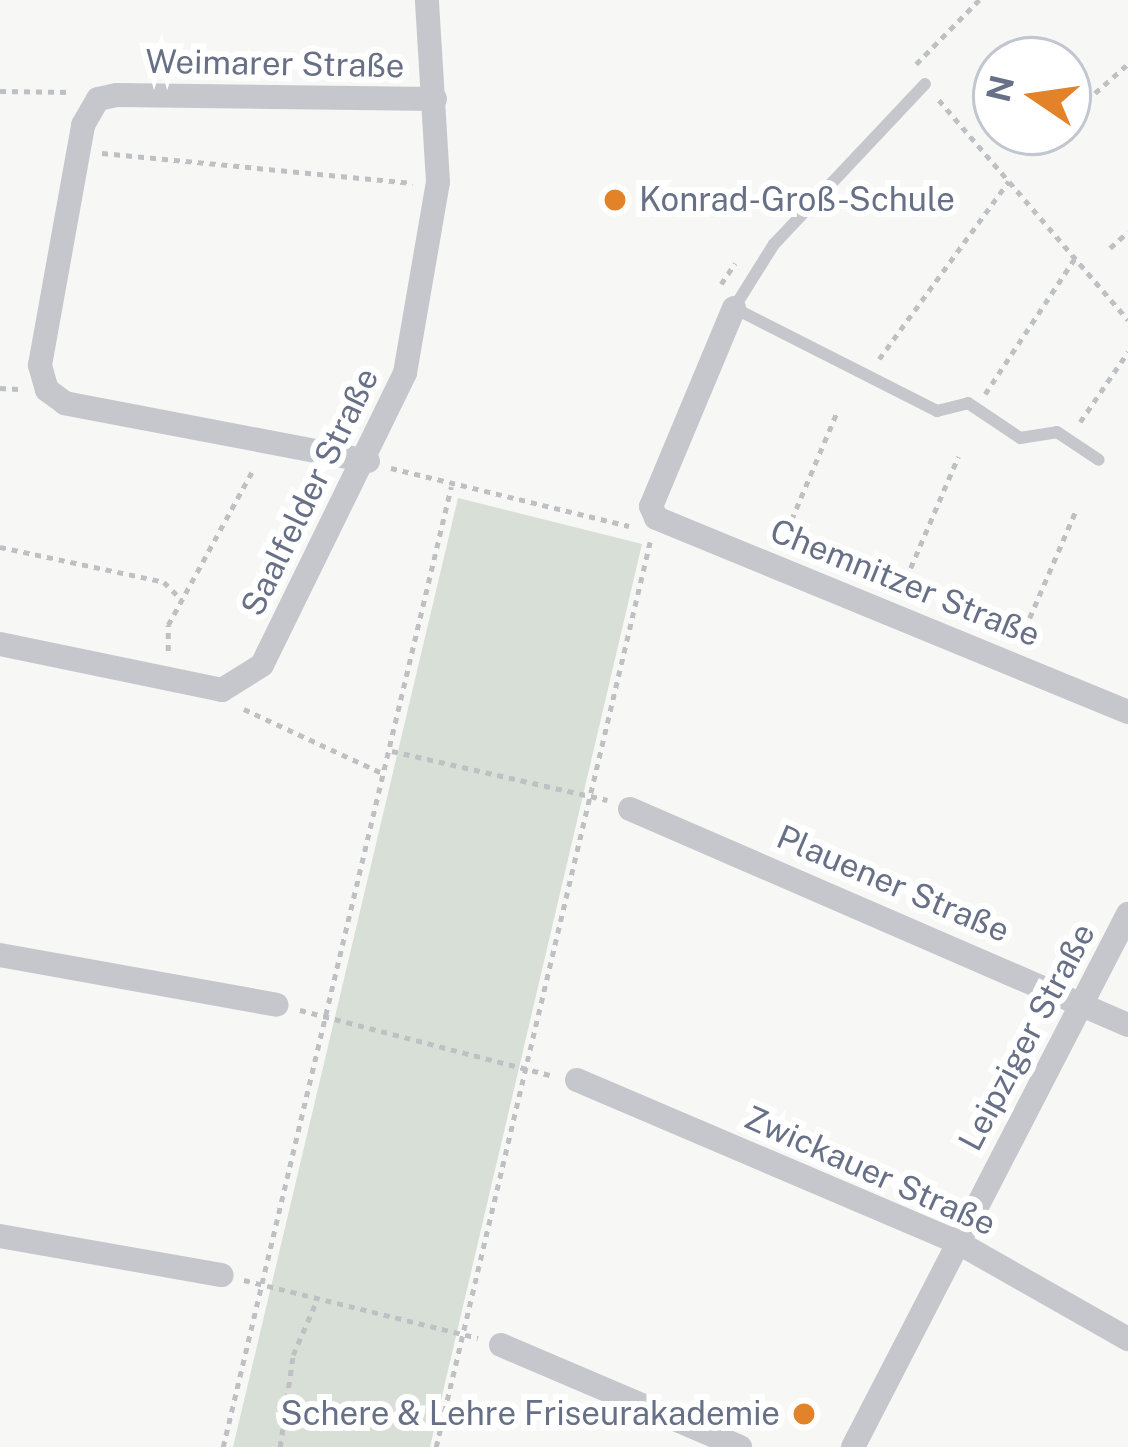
<!DOCTYPE html>
<meta charset="utf-8">
<style>
body{margin:0}
#map{position:relative;width:1128px;height:1447px;overflow:hidden;background:#f7f8f5;font-family:"Public Sans",sans-serif}
div>[style]{position:absolute}
[style*='--x']{left:calc(var(--x)*1px);top:calc(var(--y)*1px);width:calc(var(--w)*1px);rotate:calc(var(--a)*1deg)}
.green>*{inset:0;background:#d7dfd6}
.path>*{height:4.5px;margin-top:-2.25px;transform-origin:0;background:repeating-linear-gradient(90deg,#bfc0c3 0 6px,transparent 0 12px)}
.lane>*{height:12px;margin:-6px;padding:0 6px;transform-origin:6px;border-radius:6px;background:#c5c7cc}
.street>*{height:24px;margin:-12px;padding:0 12px;transform-origin:12px;border-radius:12px;background:#c5c7cc}
.dots>*{width:33px;height:33px;translate:-50% -50%;box-sizing:border-box;border:6px solid #fff;border-radius:50%}
span{translate:-50% -50%;white-space:nowrap;text-align:center;line-height:1.15;-webkit-text-stroke:12px #fff;paint-order:stroke}
.street-label{font-size:33px;color:#677086}
.poi-label{font-size:33px;color:#677086}
.left{translate:0 -50%;text-align:left}
.right{translate:-100% -50%;text-align:right}
.north{position:absolute;left:972px;top:36px;width:120px;height:120px;box-sizing:border-box;background:#fff;border:3px solid #c2c6cf;border-radius:50%;rotate:283deg;font-size:33px;font-weight:700;line-height:48px;text-align:center;color:#677086}
.north::after{content:'';display:block;margin:auto;width:42px;height:54px;background:#e2832a;clip-path:polygon(50% 0,100% 100%,50% 72%,0 100%)}
</style>
<div id="map">
<div class="green">
<i style="clip-path:polygon(458px 498px,642px 544px,430px 1447px,233px 1447px)"></i>
</div>
<div class="path">
<i style="--x:916;--y:64;--w:90;--a:-45.5"></i>
<i style="--x:0;--y:91;--w:72;--a:0.8"></i>
<i style="--x:939;--y:100;--w:290;--a:49.3"></i>
<i style="--x:1068;--y:117;--w:80;--a:-41.5"></i>
<i style="--x:1028;--y:152;--w:30;--a:-41"></i>
<i style="--x:102;--y:153;--w:312;--a:5.5"></i>
<i style="--x:1110;--y:248;--w:24;--a:-42"></i>
<i style="--x:721;--y:284;--w:25;--a:-56"></i>
<i style="--x:879;--y:359;--w:220;--a:-53.9"></i>
<i style="--x:0;--y:388;--w:18;--a:3"></i>
<i style="--x:985;--y:394;--w:163;--a:-56.5"></i>
<i style="--x:1080;--y:422;--w:85;--a:-55.6"></i>
<i style="--x:391;--y:468;--w:245;--a:13.7"></i>
<i style="--x:782;--y:542;--w:141;--a:-67.1"></i>
<i style="--x:0;--y:547;--w:168;--a:12"></i>
<i style="--x:164;--y:582;--w:25;--a:45"></i>
<i style="--x:901;--y:590;--w:145;--a:-66.8"></i>
<i style="--x:1020;--y:640;--w:139;--a:-66.7"></i>
<i style="--x:168;--y:651;--w:26;--a:-90"></i>
<i style="--x:168;--y:625;--w:179;--a:-61.3"></i>
<i style="--x:244;--y:709;--w:154;--a:24.9"></i>
<i style="--x:392;--y:751;--w:221;--a:12.8"></i>
<i style="--x:300;--y:1010;--w:258;--a:14.6"></i>
<i style="--x:244;--y:1280;--w:241;--a:13.9"></i>
<i style="--x:223;--y:1447;--w:987;--a:-76.64"></i>
<i style="--x:280;--y:1447;--w:93;--a:-82"></i>
<i style="--x:293;--y:1355;--w:60;--a:-66.4"></i>
<i style="--x:436;--y:1447;--w:930;--a:-76.7"></i>
</div>
<div class="lane">
<i style="--x:925;--y:84;--w:220;--a:133.3"></i>
<i style="--x:774;--y:244;--w:75;--a:122"></i>
<i style="--x:734;--y:308;--w:228;--a:26.9"></i>
<i style="--x:937;--y:411;--w:32;--a:-14"></i>
<i style="--x:968;--y:403;--w:63;--a:33.9"></i>
<i style="--x:1020;--y:438;--w:37;--a:-9"></i>
<i style="--x:1057;--y:432;--w:50;--a:33.7"></i>
</div>
<div class="street">
<i style="--x:734;--y:308;--w:215;--a:112.7"></i>
<i style="--x:651;--y:506;--w:13;--a:67"></i>
<i style="--x:656;--y:518;--w:510;--a:22.34"></i>
<i style="--x:368;--y:461;--w:309;--a:-169.2"></i>
<i style="--x:65;--y:403;--w:22;--a:-144"></i>
<i style="--x:47;--y:390;--w:26;--a:-106"></i>
<i style="--x:40;--y:365;--w:244;--a:-79.8"></i>
<i style="--x:83;--y:125;--w:30;--a:-60"></i>
<i style="--x:98;--y:99;--w:19;--a:-12"></i>
<i style="--x:117;--y:95;--w:318;--a:0.7"></i>
<i style="--x:0;--y:644;--w:227;--a:11.7"></i>
<i style="--x:222;--y:690;--w:47;--a:-32"></i>
<i style="--x:262;--y:665;--w:325;--a:-63.9"></i>
<i style="--x:405;--y:373;--w:194;--a:-80.2"></i>
<i style="--x:438;--y:182;--w:182;--a:-93.5"></i>
<i style="--x:630;--y:809;--w:543;--a:23.45"></i>
<i style="--x:0;--y:955;--w:281;--a:10.2"></i>
<i style="--x:577;--y:1080;--w:413;--a:23.1"></i>
<i style="--x:957;--y:1242;--w:197;--a:29.6"></i>
<i style="--x:0;--y:1236;--w:225;--a:10"></i>
<i style="--x:501;--y:1345;--w:260;--a:23.1"></i>
<i style="--x:853;--y:1447;--w:600;--a:-62.71"></i>
</div>
<div class="dots">
<i style="left:615px;top:200px;background:#e2832a"></i>
<i style="left:804px;top:1414px;background:#e2832a"></i>
</div>
<div class="street-label">
<span style="left:275px;top:64px;rotate:1deg">Weimarer Straße</span>
<span style="left:310px;top:492px;rotate:-64deg">Saalfelder Straße</span>
<span style="left:905px;top:583px;rotate:22deg">Chemnitzer Straße</span>
<span style="left:893px;top:884px;rotate:23deg">Plauener Straße</span>
<span style="left:1027px;top:1037px;rotate:-62deg">Leipziger Straße</span>
<span style="left:870px;top:1171px;rotate:24deg">Zwickauer Straße</span>
</div>
<div class="poi-label">
<span class="left" style="left:639px;top:200px">Konrad-Groß-Schule</span>
<span class="right" style="left:780px;top:1414px">Schere &amp; Lehre Friseurakademie</span>
</div>
<div class="north">N</div>
</div>
